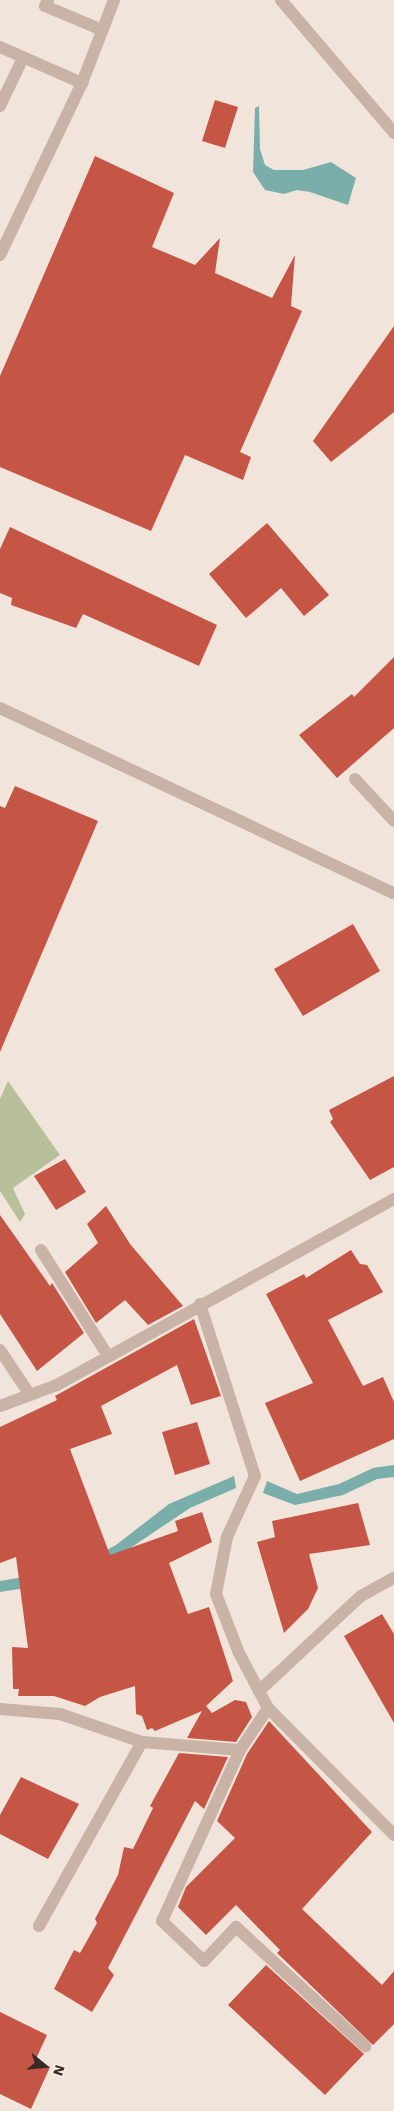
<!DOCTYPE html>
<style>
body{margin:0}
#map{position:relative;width:394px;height:2111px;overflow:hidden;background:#f1e4db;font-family:"Work Sans",sans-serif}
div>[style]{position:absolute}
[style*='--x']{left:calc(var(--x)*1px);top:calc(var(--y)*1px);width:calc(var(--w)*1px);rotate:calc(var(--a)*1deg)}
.green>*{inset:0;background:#b8c09b}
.water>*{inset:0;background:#7aaeaa}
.building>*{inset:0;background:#c55645}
.service>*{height:12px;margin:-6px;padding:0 6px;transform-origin:6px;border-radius:6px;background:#c9b3a7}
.minor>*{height:12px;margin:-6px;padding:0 6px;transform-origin:6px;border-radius:6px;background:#c9b3a7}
.tertiary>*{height:12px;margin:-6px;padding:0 6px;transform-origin:6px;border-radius:6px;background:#c9b3a7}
span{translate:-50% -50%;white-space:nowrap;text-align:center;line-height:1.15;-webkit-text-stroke:5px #f9efe7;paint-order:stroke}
.north{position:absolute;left:20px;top:2041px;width:50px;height:50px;-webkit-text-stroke:4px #f9efe7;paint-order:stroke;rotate:107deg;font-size:14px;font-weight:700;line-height:20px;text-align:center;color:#362a27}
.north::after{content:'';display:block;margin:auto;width:18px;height:22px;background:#362a27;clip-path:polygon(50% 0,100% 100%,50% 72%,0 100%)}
</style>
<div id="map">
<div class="green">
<i style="clip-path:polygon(8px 1081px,60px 1155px,13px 1188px,25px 1214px,20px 1222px,0 1191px,0 1099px)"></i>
</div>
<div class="water">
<i style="clip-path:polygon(259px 106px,260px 149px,265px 165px,274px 170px,303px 170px,331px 162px,356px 178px,348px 205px,310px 192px,297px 190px,284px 194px,265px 190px,253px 172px,255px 108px)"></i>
<i style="clip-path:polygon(394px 1465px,394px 1477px,377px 1479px,343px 1495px,295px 1505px,263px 1493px,267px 1481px,297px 1494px,339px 1484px,373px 1468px)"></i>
<i style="clip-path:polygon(234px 1476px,236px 1488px,190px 1508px,108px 1563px,70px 1581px,0 1592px,0 1581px,53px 1572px,87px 1561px,116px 1545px,169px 1504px)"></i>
</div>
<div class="building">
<i style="clip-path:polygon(215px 100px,238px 107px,225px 148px,202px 141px)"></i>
<i style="clip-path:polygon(95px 156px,174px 193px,152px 247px,195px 265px,220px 238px,215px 273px,272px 298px,295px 255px,291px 306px,302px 311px,240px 452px,251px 457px,243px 480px,185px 455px,151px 531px,0 467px,0 376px)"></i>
<i style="clip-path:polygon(394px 326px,394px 412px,331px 462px,313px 441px)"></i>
<i style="clip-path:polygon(267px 523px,329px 595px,304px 616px,281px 588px,246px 618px,209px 574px)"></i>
<i style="clip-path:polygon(10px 527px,217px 625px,199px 666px,83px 614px,76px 628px,11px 605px,12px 598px,0 593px,0 549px)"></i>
<i style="clip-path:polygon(394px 657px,394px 728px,337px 778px,299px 735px,352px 694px,354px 697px)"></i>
<i style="clip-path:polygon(15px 786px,98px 821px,0 1052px,0 806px,5px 808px)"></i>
<i style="clip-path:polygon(353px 924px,380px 971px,303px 1016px,274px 969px)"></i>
<i style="clip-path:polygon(394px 1076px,394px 1167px,370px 1180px,330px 1122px,333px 1119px,329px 1110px)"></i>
<i style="clip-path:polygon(65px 1159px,86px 1192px,56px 1210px,34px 1176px)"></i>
<i style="clip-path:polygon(106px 1206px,130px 1244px,183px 1306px,148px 1325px,125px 1300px,96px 1323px,65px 1272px,98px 1243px,87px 1224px)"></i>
<i style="clip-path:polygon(0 1215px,50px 1286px,52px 1283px,84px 1333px,37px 1371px,0 1314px)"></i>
<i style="clip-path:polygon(351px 1250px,360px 1264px,367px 1265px,383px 1292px,328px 1320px,363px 1386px,383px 1377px,394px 1402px,394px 1439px,300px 1481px,265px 1403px,313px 1383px,266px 1294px,304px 1274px,306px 1278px)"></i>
<i style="clip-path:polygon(194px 1319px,221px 1396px,191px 1405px,177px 1365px,101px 1406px,112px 1434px,70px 1449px,110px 1555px,178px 1531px,175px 1521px,202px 1512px,212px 1542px,169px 1563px,188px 1614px,209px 1607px,233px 1681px,206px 1706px,212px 1713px,235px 1700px,246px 1702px,252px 1717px,236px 1742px,187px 1738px,202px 1711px,155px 1731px,152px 1728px,147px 1730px,142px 1716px,136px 1714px,135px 1686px,100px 1697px,85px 1706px,54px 1696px,18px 1696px,19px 1689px,13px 1689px,12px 1647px,28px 1648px,16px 1557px,0 1563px,0 1427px,57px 1400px,55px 1396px)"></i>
<i style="clip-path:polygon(197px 1422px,210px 1464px,175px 1475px,162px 1432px)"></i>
<i style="clip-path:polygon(358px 1503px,370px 1545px,309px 1554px,318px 1588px,308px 1609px,284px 1633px,257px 1542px,275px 1537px,272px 1521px)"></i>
<i style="clip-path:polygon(382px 1614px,394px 1634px,394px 1723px,344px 1636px)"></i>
<i style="clip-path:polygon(269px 1721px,372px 1832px,302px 1909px,382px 1985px,394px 1971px,394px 2024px,373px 2045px,277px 1953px,280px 1950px,236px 1905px,206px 1935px,178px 1907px,186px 1887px,235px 1838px,217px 1821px,247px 1754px)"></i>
<i style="clip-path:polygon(179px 1753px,228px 1757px,204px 1809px,195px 1801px,108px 1968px,114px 1975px,92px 2012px,54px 1989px,74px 1950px,80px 1953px,97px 1923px,95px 1919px,118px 1875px,124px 1847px,133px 1849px,153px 1808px,150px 1806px)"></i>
<i style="clip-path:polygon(21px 1777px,79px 1804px,48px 1859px,0 1834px,0 1815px)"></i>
<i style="clip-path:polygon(266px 1965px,364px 2054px,325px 2095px,228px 2005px)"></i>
<i style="clip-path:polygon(0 2012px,47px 2035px,35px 2061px,50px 2067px,31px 2109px,0 2094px)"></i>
</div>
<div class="service">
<i style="--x:48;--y:0;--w:7;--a:117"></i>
<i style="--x:45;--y:6;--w:62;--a:22.8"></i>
<i style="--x:0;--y:47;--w:90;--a:23.7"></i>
<i style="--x:0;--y:106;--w:53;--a:-64.4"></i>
<i style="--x:0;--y:255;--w:191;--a:-64.5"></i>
<i style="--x:82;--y:83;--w:89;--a:-68.9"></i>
</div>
<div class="minor">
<i style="--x:281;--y:0;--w:175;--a:49.6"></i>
<i style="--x:355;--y:779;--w:57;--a:47.1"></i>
<i style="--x:41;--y:1250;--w:125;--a:57.7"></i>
<i style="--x:200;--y:1304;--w:181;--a:72.3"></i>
<i style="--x:255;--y:1476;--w:67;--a:114.7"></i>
<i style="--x:227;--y:1537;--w:58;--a:100.9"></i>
<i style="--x:216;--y:1594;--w:63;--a:68.7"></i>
<i style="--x:239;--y:1653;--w:62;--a:62.2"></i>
<i style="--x:268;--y:1708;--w:179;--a:45.2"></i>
<i style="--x:0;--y:1350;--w:54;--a:56.3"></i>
<i style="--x:0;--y:1406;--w:61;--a:-20.2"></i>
<i style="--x:57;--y:1385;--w:385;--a:-28.9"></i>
<i style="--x:259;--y:1691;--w:139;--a:-43"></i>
<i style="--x:361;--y:1596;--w:38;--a:-29"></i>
<i style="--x:0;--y:1709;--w:60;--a:4.8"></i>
<i style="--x:60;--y:1714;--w:87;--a:18.9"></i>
<i style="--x:142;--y:1742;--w:98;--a:4.7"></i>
<i style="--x:240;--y:1750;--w:50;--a:-56.3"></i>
<i style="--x:240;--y:1750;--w:188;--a:114.5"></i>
<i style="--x:162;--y:1921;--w:58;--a:43.6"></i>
<i style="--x:204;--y:1961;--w:47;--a:-46.7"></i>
<i style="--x:236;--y:1927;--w:176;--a:42.7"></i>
<i style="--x:39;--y:1926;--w:211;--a:-60.8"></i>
</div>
<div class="tertiary">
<i style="--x:0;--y:708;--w:435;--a:25.2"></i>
</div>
<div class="north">N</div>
</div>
